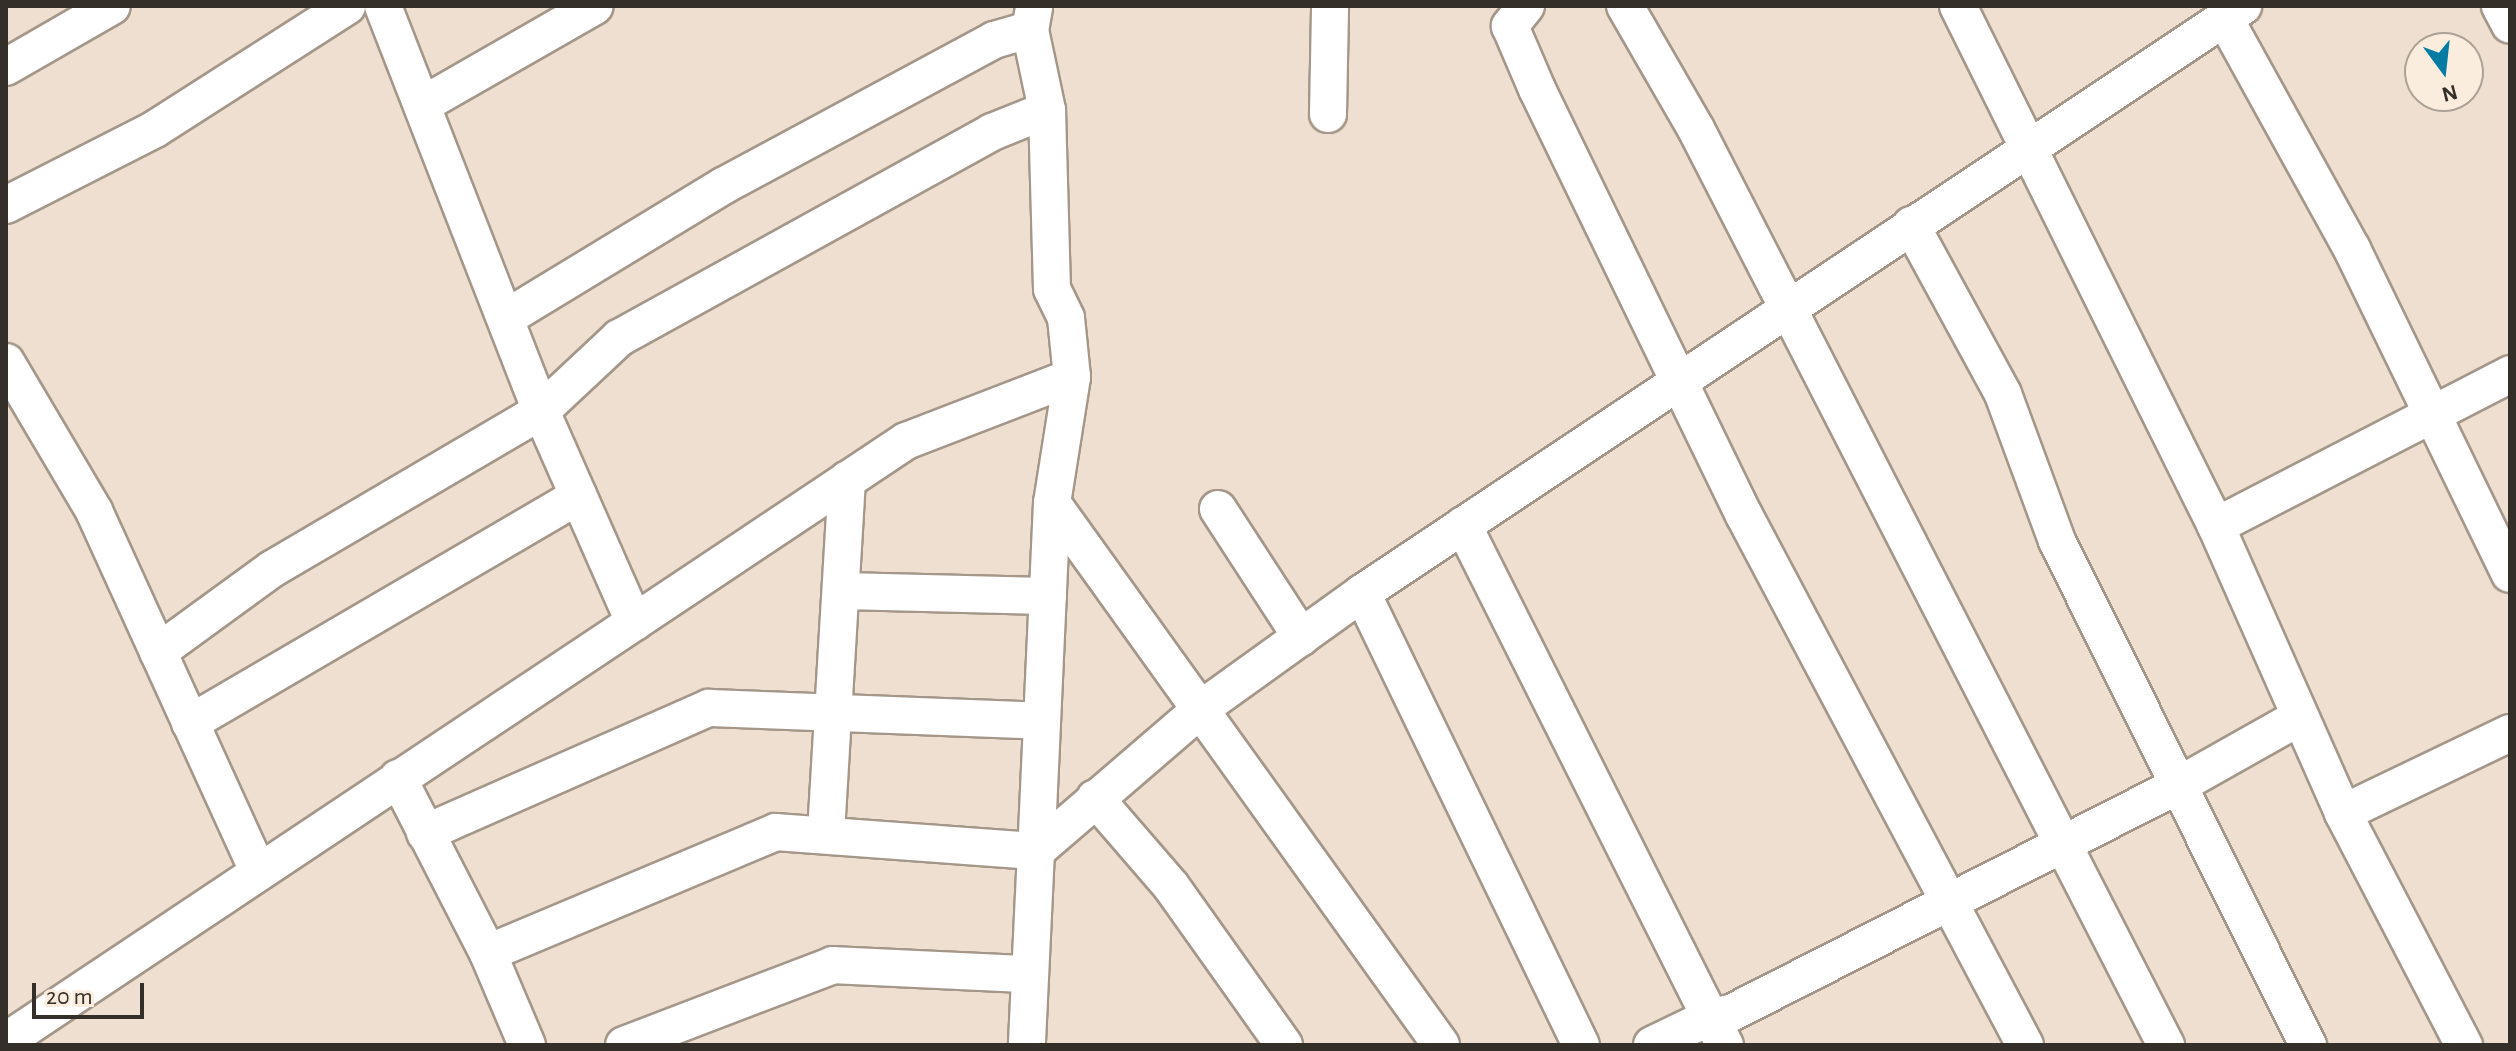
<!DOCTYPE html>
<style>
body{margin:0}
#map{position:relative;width:2516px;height:1051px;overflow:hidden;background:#eedfd0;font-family:"Alegreya Sans",sans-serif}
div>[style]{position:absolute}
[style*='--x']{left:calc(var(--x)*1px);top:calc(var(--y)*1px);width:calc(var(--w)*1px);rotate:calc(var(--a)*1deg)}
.roads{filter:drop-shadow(2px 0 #a49789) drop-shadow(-2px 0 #a49789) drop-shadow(0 2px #a49789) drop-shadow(0 -2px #a49789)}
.minor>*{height:36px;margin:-18px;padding:0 18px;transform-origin:18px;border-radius:18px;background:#fff}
span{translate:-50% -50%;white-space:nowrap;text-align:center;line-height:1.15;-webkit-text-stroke:8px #fbedde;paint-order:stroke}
.frame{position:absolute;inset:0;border:8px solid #352f29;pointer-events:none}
.north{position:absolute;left:2404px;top:32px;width:80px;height:80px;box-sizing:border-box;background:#fbedde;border:2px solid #aca196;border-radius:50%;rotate:165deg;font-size:22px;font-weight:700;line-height:32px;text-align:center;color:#352f29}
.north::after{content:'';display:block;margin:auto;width:28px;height:36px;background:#037ca4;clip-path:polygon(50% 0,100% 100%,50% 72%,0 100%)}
.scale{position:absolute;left:32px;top:983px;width:112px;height:36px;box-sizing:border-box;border:4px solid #352f29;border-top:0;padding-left:10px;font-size:24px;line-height:28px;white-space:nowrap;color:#352f29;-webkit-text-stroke:6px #fbedde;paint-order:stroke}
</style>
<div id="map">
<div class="roads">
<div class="minor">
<i style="--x:383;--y:6;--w:435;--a:68.7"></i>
<i style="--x:541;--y:411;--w:231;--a:66.2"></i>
<i style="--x:1526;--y:6;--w:26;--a:129"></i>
<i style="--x:1510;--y:26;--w:69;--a:66.8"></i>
<i style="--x:1537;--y:89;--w:474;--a:64.1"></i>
<i style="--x:1744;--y:515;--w:600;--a:62.07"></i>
<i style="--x:1625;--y:6;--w:142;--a:60"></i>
<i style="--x:1696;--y:129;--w:1030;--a:62.84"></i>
<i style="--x:1958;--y:6;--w:580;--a:63.61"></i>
<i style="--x:2216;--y:526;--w:314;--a:66.1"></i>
<i style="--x:2343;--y:813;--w:262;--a:62.5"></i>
<i style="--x:2500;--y:6;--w:21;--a:62"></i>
<i style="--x:1034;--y:8;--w:22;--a:100"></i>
<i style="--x:1030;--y:30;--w:82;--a:78"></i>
<i style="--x:1047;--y:110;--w:179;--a:88.4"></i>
<i style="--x:1052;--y:289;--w:32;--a:64"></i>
<i style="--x:1066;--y:318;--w:59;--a:84.2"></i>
<i style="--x:2225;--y:19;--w:263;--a:61.1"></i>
<i style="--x:2352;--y:249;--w:361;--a:64.1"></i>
<i style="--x:6;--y:67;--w:122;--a:-29.9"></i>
<i style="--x:422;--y:105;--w:199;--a:-29.8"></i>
<i style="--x:1328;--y:114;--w:108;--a:-88.9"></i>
<i style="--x:6;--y:205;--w:167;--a:-27"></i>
<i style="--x:155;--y:129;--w:228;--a:-32.6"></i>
<i style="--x:1911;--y:225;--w:192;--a:61.4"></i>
<i style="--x:2003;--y:394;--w:157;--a:69.8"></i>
<i style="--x:2057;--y:541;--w:563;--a:63.53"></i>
<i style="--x:509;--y:316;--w:250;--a:-31.3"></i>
<i style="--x:723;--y:186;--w:308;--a:-28.3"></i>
<i style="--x:994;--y:40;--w:37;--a:-16"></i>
<i style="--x:6;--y:362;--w:173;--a:59.4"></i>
<i style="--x:94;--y:511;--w:396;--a:65.5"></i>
<i style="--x:1052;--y:503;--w:667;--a:54.33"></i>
<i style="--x:1218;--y:509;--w:153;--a:57"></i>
<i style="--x:1463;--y:525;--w:551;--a:63.34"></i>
<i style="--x:1710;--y:1017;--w:21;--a:-11"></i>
<i style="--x:1731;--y:1013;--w:503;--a:-26.97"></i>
<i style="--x:2179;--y:785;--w:137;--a:-29.4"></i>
<i style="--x:2216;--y:526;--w:331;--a:-27.3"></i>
<i style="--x:841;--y:591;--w:207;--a:1.4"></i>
<i style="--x:1362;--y:593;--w:502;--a:64.15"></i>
<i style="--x:158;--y:652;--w:141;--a:-36.1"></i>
<i style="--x:272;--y:569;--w:312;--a:-30.4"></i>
<i style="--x:541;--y:411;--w:107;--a:-43.1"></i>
<i style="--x:619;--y:338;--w:426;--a:-28.9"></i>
<i style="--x:992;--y:132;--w:59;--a:-21.8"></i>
<i style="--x:190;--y:723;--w:450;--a:-30.3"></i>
<i style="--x:398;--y:778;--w:197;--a:62.8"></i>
<i style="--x:1095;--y:798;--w:116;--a:49.2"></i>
<i style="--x:1171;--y:886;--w:195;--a:54.6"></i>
<i style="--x:2343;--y:813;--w:185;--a:-25.6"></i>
<i style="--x:425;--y:833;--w:310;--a:-23.8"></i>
<i style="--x:709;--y:708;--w:333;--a:2.2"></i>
<i style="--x:826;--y:833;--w:354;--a:-86.6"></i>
<i style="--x:6;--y:1041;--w:1082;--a:-33.69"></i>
<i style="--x:906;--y:441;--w:178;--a:-21.1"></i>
<i style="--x:1072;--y:377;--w:128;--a:99"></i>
<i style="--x:1052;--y:503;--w:348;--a:92.6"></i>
<i style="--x:1036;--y:851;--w:219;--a:-40.7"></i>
<i style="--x:1202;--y:708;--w:197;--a:-35.7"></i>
<i style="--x:1362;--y:593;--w:1059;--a:-33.68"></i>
<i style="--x:527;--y:1045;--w:100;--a:-113"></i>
<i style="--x:488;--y:953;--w:312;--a:-22.8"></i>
<i style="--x:776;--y:832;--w:261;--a:4.2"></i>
<i style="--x:1036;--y:851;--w:194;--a:92.7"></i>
<i style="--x:624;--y:1045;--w:224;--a:-20.9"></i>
<i style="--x:833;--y:965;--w:194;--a:2.7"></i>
<i style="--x:1652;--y:1045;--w:64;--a:-25.8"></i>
<i style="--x:1710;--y:1017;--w:32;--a:62"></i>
</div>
</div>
<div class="frame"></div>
<div class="north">N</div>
<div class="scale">20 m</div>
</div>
